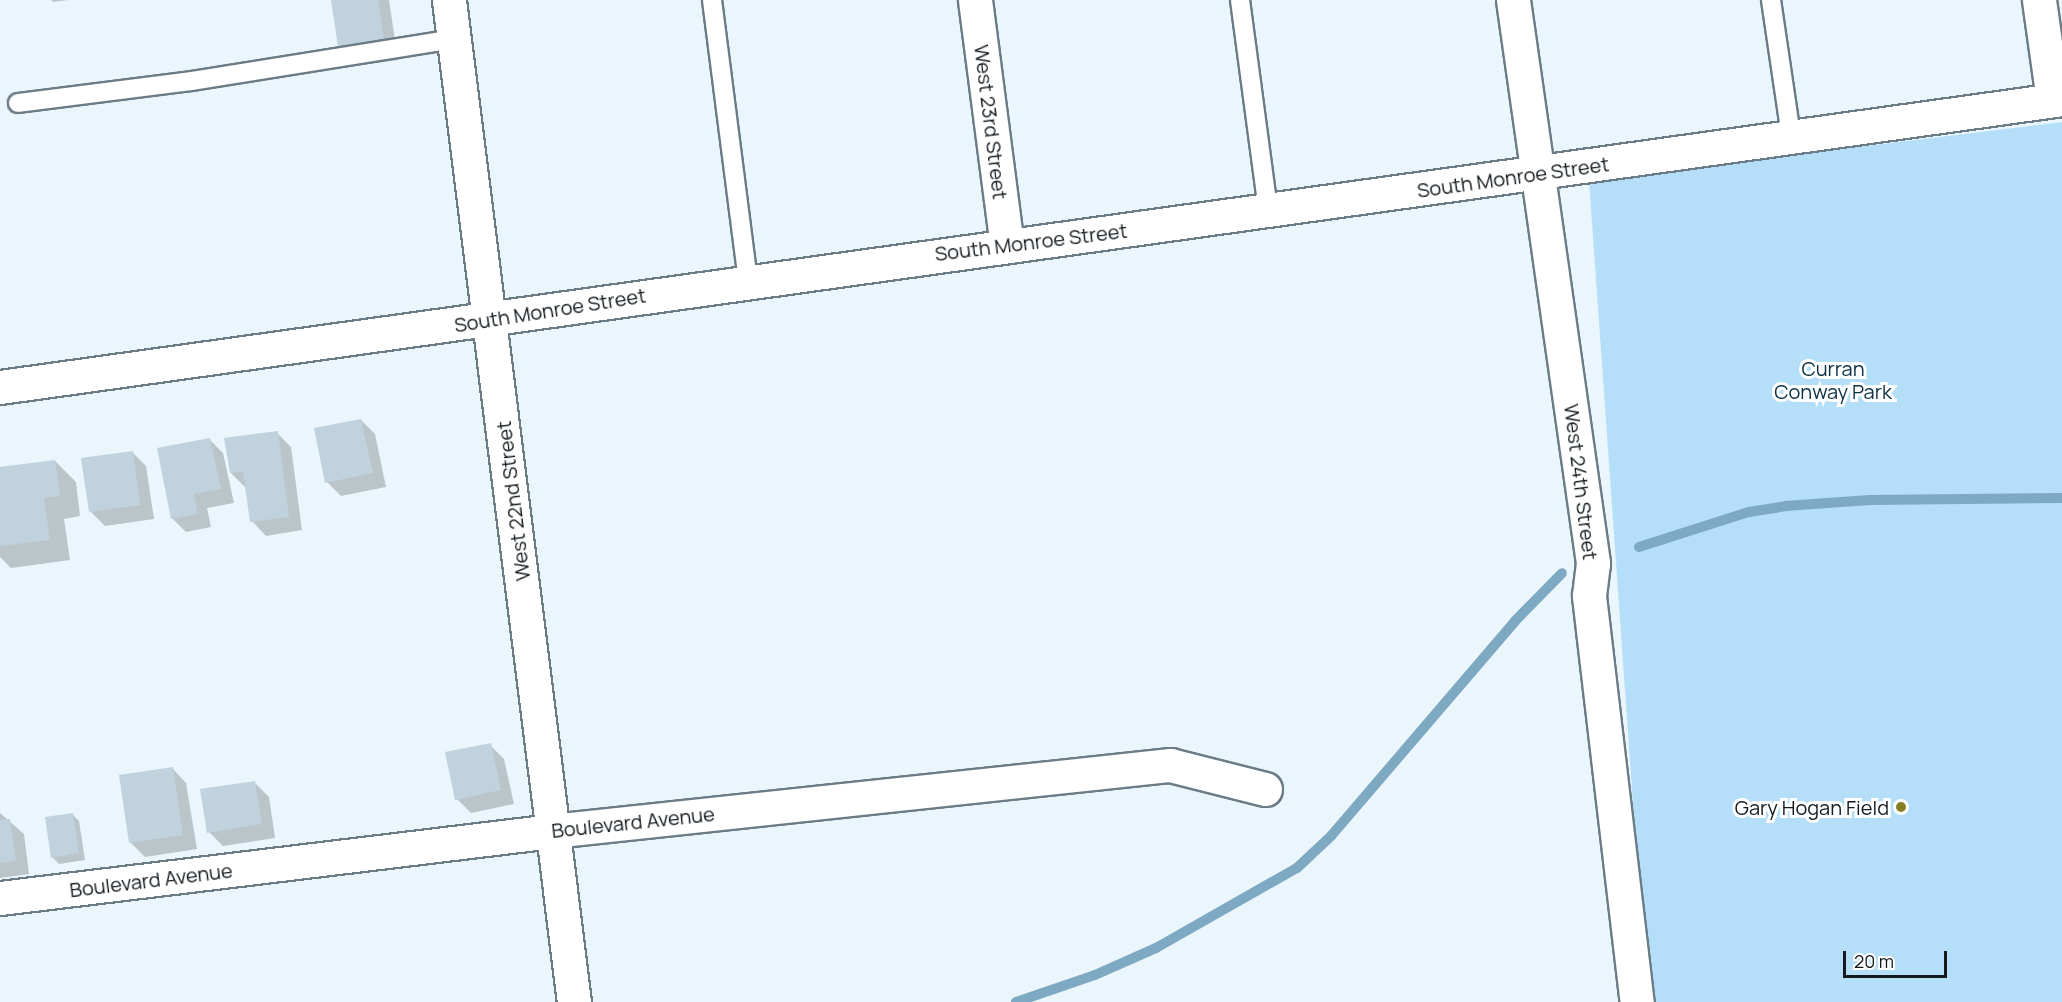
<!DOCTYPE html>
<style>
body{margin:0}
#map{position:relative;width:2062px;height:1002px;overflow:hidden;background:#eaf5fc;font-family:Manrope,sans-serif}
div>[style]{position:absolute}
[style*='--x']{left:calc(var(--x)*1px);top:calc(var(--y)*1px);width:calc(var(--w)*1px);rotate:calc(var(--a)*1deg)}
.green>*{inset:0;background:#b5dff9}
.shadow>*{inset:0;background:#0003}
.stream>*{height:10px;margin:-5px;padding:0 5px;transform-origin:5px;border-radius:5px;background:#7ea9c2}
.building>*{inset:0;background:#bfd2dd}
.roads{filter:drop-shadow(2px 0 #6b7c87) drop-shadow(-2px 0 #6b7c87) drop-shadow(0 2px #6b7c87) drop-shadow(0 -2px #6b7c87)}
.service>*{height:18px;margin:-9px;padding:0 9px;transform-origin:9px;border-radius:9px;background:#fff}
.minor>*{height:33px;margin:-16.5px;padding:0 16.5px;transform-origin:16.5px;border-radius:16.5px;background:#fff}
.tertiary>*{height:33px;margin:-16.5px;padding:0 16.5px;transform-origin:16.5px;border-radius:16.5px;background:#fff}
.dots>*{width:16px;height:16px;translate:-50% -50%;box-sizing:border-box;border:3px solid #fff;border-radius:50%}
span{translate:-50% -50%;white-space:nowrap;text-align:center;line-height:1.15;-webkit-text-stroke:6px #fff;paint-order:stroke}
.street-label{font-size:20px;color:#131a1e}
.park-label{font-size:20px;color:#0c3144}
.poi-label{font-size:20px;color:#131a1e}
.right{translate:-100% -50%;text-align:right}
.scale{position:absolute;left:1843px;top:951px;width:104px;height:27px;box-sizing:border-box;border:3px solid #131a1e;border-top:0;padding-left:8px;font-size:18px;line-height:21px;white-space:nowrap;color:#131a1e;-webkit-text-stroke:4px #fff;paint-order:stroke}
</style>
<div id="map">
<div class="green">
<i style="clip-path:polygon(2062px 122px,2062px 1002px,1647px 1002px,1589px 180px)"></i>
</div>
<div class="shadow">
<i style="clip-path:polygon(51px 0,68px 0,53px 2px)"></i>
<i style="clip-path:polygon(332px 0,389px 0,398px 60px,354px 66px,340px 52px)"></i>
<i style="clip-path:polygon(361px 420px,375px 434px,386px 487px,341px 496px,327px 482px)"></i>
<i style="clip-path:polygon(277px 433px,291px 447px,302px 530px,266px 536px,252px 521px,245px 487px,231px 473px)"></i>
<i style="clip-path:polygon(209px 439px,223px 453px,234px 503px,207px 508px,211px 527px,186px 532px,172px 518px)"></i>
<i style="clip-path:polygon(132px 452px,146px 466px,154px 519px,105px 526px,91px 512px)"></i>
<i style="clip-path:polygon(55px 461px,76px 482px,80px 516px,64px 519px,70px 560px,11px 568px,0 557px,0 468px)"></i>
<i style="clip-path:polygon(490px 745px,504px 759px,514px 804px,471px 813px,457px 799px)"></i>
<i style="clip-path:polygon(172px 768px,186px 783px,197px 849px,145px 857px,131px 843px)"></i>
<i style="clip-path:polygon(255px 783px,269px 797px,275px 838px,223px 846px,209px 832px)"></i>
<i style="clip-path:polygon(0 813px,24px 834px,29px 874px,0 878px)"></i>
<i style="clip-path:polygon(72px 814px,79px 821px,85px 860px,59px 864px,52px 857px)"></i>
</div>
<div class="stream">
<i style="--x:1639;--y:547;--w:115;--a:-17.7"></i>
<i style="--x:1749;--y:512;--w:36;--a:-9"></i>
<i style="--x:1785;--y:506;--w:85;--a:-4"></i>
<i style="--x:1870;--y:500;--w:192;--a:-0.6"></i>
<i style="--x:1016;--y:1002;--w:83;--a:-18.9"></i>
<i style="--x:1095;--y:975;--w:67;--a:-23.9"></i>
<i style="--x:1156;--y:948;--w:162;--a:-29.6"></i>
<i style="--x:1297;--y:868;--w:47;--a:-43.3"></i>
<i style="--x:1331;--y:836;--w:283;--a:-49.4"></i>
<i style="--x:1515;--y:621;--w:67;--a:-45.6"></i>
</div>
<div class="building">
<i style="clip-path:polygon(331px 0,378px 0,385px 46px,339px 53px)"></i>
<i style="clip-path:polygon(361px 419px,373px 473px,325px 483px,314px 428px)"></i>
<i style="clip-path:polygon(278px 431px,289px 517px,250px 522px,243px 472px,230px 473px,224px 438px)"></i>
<i style="clip-path:polygon(210px 438px,221px 489px,194px 494px,198px 514px,171px 519px,157px 448px)"></i>
<i style="clip-path:polygon(133px 451px,140px 505px,89px 512px,81px 458px)"></i>
<i style="clip-path:polygon(55px 460px,60px 496px,44px 498px,50px 540px,0 546px,0 467px)"></i>
<i style="clip-path:polygon(491px 743px,501px 790px,455px 800px,445px 752px)"></i>
<i style="clip-path:polygon(173px 767px,183px 835px,129px 843px,119px 775px)"></i>
<i style="clip-path:polygon(255px 781px,262px 824px,207px 833px,200px 789px)"></i>
<i style="clip-path:polygon(73px 813px,79px 853px,51px 858px,45px 817px)"></i>
<i style="clip-path:polygon(10px 819px,16px 861px,0 863px,0 820px)"></i>
</div>
<div class="roads">
<div class="service">
<i style="--x:712;--y:0;--w:282;--a:82.7"></i>
<i style="--x:1240;--y:0;--w:213;--a:82.4"></i>
<i style="--x:1771;--y:0;--w:136;--a:81.6"></i>
<i style="--x:18;--y:103;--w:175;--a:-7.2"></i>
<i style="--x:192;--y:81;--w:265;--a:-9.1"></i>
</div>
<div class="minor">
<i style="--x:975;--y:0;--w:247;--a:82.6"></i>
<i style="--x:1513;--y:0;--w:569;--a:81.91"></i>
<i style="--x:1593;--y:563;--w:33;--a:97"></i>
<i style="--x:1589;--y:596;--w:409;--a:83.3"></i>
<i style="--x:2039;--y:0;--w:101;--a:82"></i>
<i style="--x:0;--y:898;--w:556;--a:-6.92"></i>
<i style="--x:552;--y:831;--w:622;--a:-6.1"></i>
<i style="--x:1170;--y:765;--w:98;--a:14.2"></i>
</div>
<div class="tertiary">
<i style="--x:449;--y:0;--w:1010;--a:82.89"></i>
<i style="--x:0;--y:387;--w:2082;--a:-7.95"></i>
</div>
</div>
<div class="dots">
<i style="left:1901px;top:807px;background:#8a7e24"></i>
</div>
<div class="street-label">
<span style="left:991px;top:122px;rotate:83deg">West 23rd Street</span>
<span style="left:1513px;top:177px;rotate:-8deg">South Monroe Street</span>
<span style="left:1031px;top:242px;rotate:-7deg">South Monroe Street</span>
<span style="left:550px;top:310px;rotate:-9deg">South Monroe Street</span>
<span style="left:1581px;top:482px;rotate:83deg">West 24th Street</span>
<span style="left:513px;top:501px;rotate:-97deg">West 22nd Street</span>
<span style="left:633px;top:822px;rotate:-6deg">Boulevard Avenue</span>
<span style="left:151px;top:880px;rotate:-7deg">Boulevard Avenue</span>
</div>
<div class="park-label">
<span style="left:1833px;top:380px">Curran<br>Conway Park</span>
</div>
<div class="poi-label">
<span class="right" style="left:1889px;top:807px">Gary Hogan Field</span>
</div>
<div class="scale">20 m</div>
</div>
